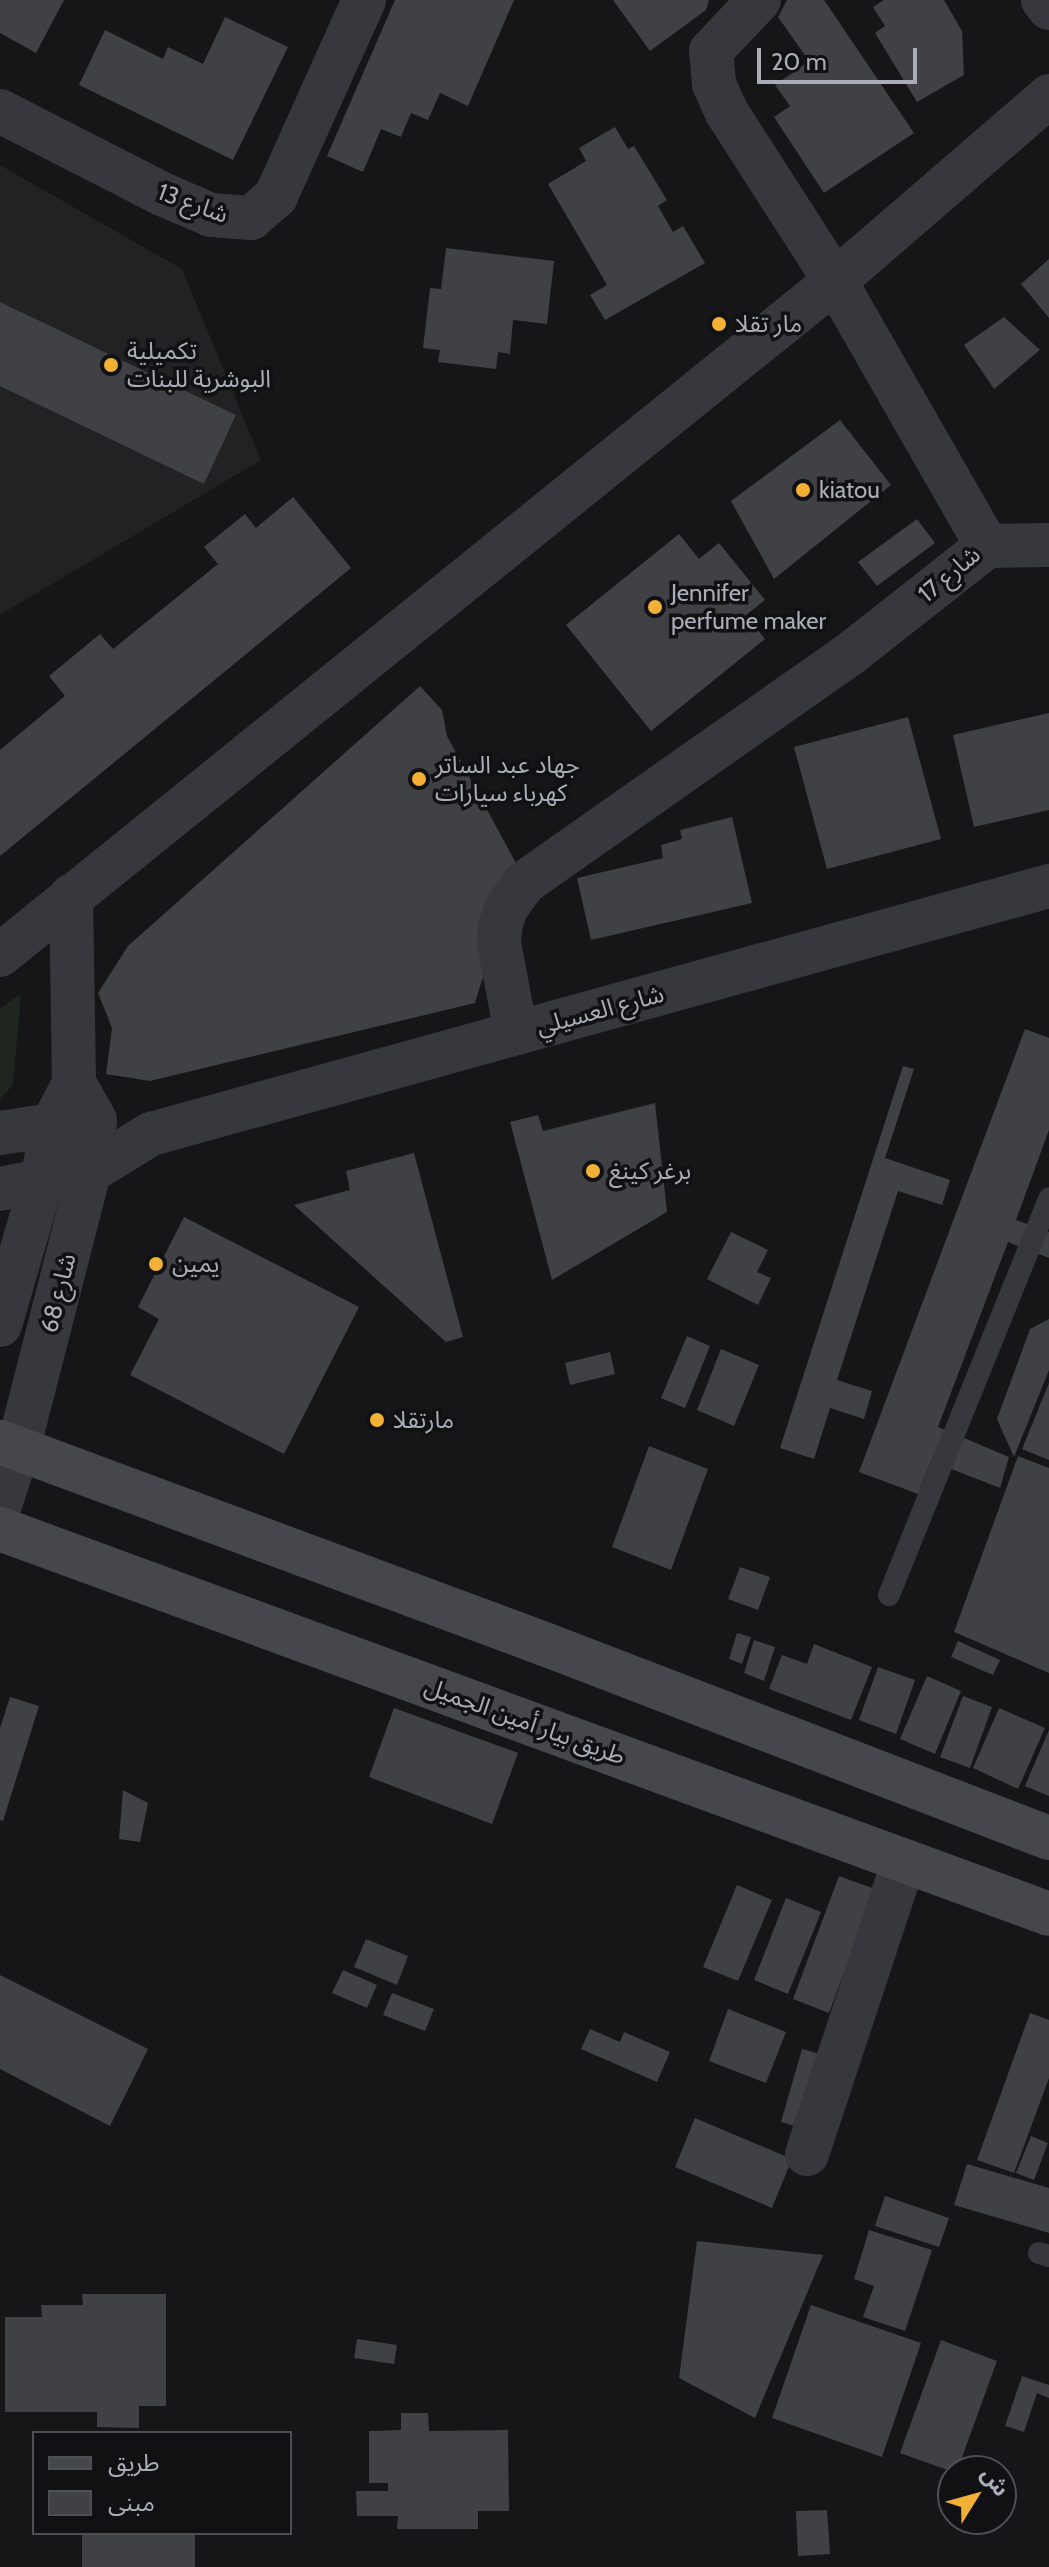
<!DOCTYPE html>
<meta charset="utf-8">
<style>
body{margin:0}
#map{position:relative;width:1049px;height:2567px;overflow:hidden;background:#161618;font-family:Cabin,"Noto Sans Arabic",sans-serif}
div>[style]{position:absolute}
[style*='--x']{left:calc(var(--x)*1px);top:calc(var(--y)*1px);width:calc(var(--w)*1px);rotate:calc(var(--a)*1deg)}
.built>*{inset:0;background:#222225}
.green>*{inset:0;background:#1e261f}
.building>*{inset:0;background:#404145}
.service>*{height:22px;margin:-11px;padding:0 11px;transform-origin:11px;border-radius:11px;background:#37383d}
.minor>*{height:44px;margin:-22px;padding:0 22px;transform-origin:22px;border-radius:22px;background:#37383d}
.tertiary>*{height:44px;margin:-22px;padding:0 22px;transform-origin:22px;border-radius:22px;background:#37383d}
.secondary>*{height:44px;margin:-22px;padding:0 22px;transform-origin:22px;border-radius:22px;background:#45474d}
.dots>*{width:22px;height:22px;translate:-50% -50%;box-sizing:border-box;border:4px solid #111113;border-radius:50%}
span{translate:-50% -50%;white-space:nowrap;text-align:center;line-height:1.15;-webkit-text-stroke:7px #111113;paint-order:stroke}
.street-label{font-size:24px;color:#a8adb8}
.poi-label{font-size:24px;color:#a8adb8}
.left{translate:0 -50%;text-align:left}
.legend{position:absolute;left:32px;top:2431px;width:260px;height:104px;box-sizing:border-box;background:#111113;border:2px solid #4d4f55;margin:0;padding:10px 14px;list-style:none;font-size:24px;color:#a8adb8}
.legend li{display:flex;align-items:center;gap:16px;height:40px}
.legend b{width:40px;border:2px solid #4d4f55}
.north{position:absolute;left:937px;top:2455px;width:80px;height:80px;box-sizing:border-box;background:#111113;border:2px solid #4d4f55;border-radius:50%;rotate:53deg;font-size:22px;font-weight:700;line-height:32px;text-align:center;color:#a8adb8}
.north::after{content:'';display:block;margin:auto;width:28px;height:36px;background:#f2b134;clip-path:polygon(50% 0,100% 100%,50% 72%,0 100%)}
.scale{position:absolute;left:757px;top:48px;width:160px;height:36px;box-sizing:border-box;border:4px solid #a8adb8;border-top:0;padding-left:10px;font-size:24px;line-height:28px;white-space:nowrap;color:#a8adb8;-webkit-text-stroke:6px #111113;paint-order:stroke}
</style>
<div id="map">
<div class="built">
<i style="clip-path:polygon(0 165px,182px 269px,261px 460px,0 615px)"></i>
</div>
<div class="green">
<i style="clip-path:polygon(21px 993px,13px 1085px,0 1099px,0 1009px)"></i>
</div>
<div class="building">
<i style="clip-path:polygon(0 0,64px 0,36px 53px,0 33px)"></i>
<i style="clip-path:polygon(395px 0,514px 0,468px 106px,440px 93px,428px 120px,411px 113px,401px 137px,381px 129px,363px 172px,327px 156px)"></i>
<i style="clip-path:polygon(613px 0,709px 0,706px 10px,650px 51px)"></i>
<i style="clip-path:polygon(787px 0,824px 0,914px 133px,824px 193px,774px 117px,790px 106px,775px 85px,809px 61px,778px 17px)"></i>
<i style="clip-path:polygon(884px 0,944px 0,962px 31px,964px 75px,917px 102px,875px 33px,885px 26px,873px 7px)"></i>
<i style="clip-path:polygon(225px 17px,288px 47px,233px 160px,79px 85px,105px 30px,163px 59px,168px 47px,203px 64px)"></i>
<i style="clip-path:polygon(615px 127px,628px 149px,634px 146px,667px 200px,658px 206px,673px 232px,683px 226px,705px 263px,605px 320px,590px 295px,607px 285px,548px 184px,586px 161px,579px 148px)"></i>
<i style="clip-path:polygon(446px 248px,554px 261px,547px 324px,513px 320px,510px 354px,498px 352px,496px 369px,438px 362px,440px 350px,423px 348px,430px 288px,441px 289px)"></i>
<i style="clip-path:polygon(1049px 259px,1049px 318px,1021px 284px)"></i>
<i style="clip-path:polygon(0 302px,236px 415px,204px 484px,0 386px)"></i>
<i style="clip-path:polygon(1004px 317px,1040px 350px,994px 389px,964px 345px)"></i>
<i style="clip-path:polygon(840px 420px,891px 485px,774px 579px,731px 501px)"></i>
<i style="clip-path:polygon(293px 497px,351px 568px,0 856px,0 750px,65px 696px,49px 676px,100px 634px,113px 649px,218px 564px,204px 547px,245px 514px,256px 528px)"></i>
<i style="clip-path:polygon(917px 519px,935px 543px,877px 586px,858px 562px)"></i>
<i style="clip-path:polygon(679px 534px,699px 559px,719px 543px,765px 600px,746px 615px,765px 639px,651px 731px,566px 625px)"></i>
<i style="clip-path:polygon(420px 686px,442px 710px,447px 736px,517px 865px,475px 1003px,150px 1081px,106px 1074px,112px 1028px,98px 993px,128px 946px)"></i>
<i style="clip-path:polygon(1049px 713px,1049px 810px,974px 827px,953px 735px)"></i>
<i style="clip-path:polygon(908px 717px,941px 839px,827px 869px,794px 747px)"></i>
<i style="clip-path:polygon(732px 817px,752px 903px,591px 940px,577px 878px,663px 858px,661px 845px,682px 839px,680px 830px)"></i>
<i style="clip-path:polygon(1025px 1029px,1049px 1038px,1049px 1130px,1016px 1220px,1049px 1232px,1049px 1258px,1008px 1242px,938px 1427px,1009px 1457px,1000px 1488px,931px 1461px,918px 1494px,859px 1472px)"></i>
<i style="clip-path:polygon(903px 1066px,914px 1069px,885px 1158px,950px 1180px,942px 1205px,898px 1191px,837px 1380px,872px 1391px,864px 1419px,830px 1408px,814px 1459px,780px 1448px)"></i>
<i style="clip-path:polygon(655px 1103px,667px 1212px,552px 1280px,510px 1122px,538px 1115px,543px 1131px)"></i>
<i style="clip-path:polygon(414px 1153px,463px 1337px,446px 1342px,294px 1205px,350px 1190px,346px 1171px)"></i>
<i style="clip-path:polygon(184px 1217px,359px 1307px,284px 1454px,130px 1375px,159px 1319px,138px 1307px)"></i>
<i style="clip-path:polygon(731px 1232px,768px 1250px,757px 1272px,771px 1278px,758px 1305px,707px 1279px)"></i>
<i style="clip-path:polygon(1049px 1319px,1049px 1370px,1014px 1457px,997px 1419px,1030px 1329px)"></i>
<i style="clip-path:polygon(687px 1336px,710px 1346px,685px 1408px,661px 1398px)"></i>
<i style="clip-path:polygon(721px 1349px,759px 1365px,734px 1426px,697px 1410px)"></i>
<i style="clip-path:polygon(610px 1352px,615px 1374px,570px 1385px,565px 1363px)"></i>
<i style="clip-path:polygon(1049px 1383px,1049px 1460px,1022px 1449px)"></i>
<i style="clip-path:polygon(649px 1446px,708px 1469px,671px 1570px,612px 1547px)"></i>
<i style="clip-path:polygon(1018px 1456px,1049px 1468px,1049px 1673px,954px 1632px)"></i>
<i style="clip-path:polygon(740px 1567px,770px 1577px,758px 1610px,728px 1599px)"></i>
<i style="clip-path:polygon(737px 1633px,751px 1637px,742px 1664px,729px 1659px)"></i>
<i style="clip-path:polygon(754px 1640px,775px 1647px,764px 1681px,744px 1673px)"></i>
<i style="clip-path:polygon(958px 1641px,1000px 1660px,993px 1675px,951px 1657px)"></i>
<i style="clip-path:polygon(814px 1644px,872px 1667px,851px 1720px,769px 1689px,782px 1655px,807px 1664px)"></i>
<i style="clip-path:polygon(878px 1667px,915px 1680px,896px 1734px,859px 1720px)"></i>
<i style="clip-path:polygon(927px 1676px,961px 1691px,935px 1754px,900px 1739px)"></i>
<i style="clip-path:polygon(963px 1696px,992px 1707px,970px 1768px,940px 1757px)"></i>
<i style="clip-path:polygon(10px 1697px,39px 1706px,3px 1821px,0 1820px,0 1728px)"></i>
<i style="clip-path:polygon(394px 1708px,518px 1753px,492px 1824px,369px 1777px)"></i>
<i style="clip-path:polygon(999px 1708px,1045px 1728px,1018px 1789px,973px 1768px)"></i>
<i style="clip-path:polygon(1049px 1730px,1049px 1796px,1025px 1786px)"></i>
<i style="clip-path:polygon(123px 1790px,148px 1803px,140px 1842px,119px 1839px)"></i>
<i style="clip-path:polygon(839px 1876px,875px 1889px,829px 2013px,793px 1999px)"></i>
<i style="clip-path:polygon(737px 1885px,772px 1900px,738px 1981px,703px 1967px)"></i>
<i style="clip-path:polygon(786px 1898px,821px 1912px,788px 1994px,754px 1980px)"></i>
<i style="clip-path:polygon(366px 1939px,408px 1956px,397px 1985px,354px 1967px)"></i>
<i style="clip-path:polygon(343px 1970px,377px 1985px,367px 2008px,332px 1993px)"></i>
<i style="clip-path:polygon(0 1975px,148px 2049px,110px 2126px,0 2069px)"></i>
<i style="clip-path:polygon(392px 1993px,434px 2009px,425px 2031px,383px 2015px)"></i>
<i style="clip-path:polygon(728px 2009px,786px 2032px,766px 2083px,709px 2061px)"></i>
<i style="clip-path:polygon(1030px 2013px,1049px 2020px,1049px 2078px,1014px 2173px,977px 2160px)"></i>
<i style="clip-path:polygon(590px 2029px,620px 2042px,624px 2032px,670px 2052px,657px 2082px,581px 2049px)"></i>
<i style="clip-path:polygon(802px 2049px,831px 2057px,809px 2130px,781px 2122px)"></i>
<i style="clip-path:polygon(695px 2118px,792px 2159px,772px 2208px,675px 2167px)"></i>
<i style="clip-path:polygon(1031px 2136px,1048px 2143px,1034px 2180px,1016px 2173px)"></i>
<i style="clip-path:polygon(967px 2164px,1049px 2188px,1049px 2233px,954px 2205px)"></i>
<i style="clip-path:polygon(885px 2196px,949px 2218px,939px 2247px,875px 2226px)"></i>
<i style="clip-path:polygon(869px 2230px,932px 2250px,905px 2331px,863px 2317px,874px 2286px,854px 2279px)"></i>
<i style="clip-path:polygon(697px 2241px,823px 2255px,755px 2418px,679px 2378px)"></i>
<i style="clip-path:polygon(82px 2294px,166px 2294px,166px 2406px,139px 2406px,139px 2428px,97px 2427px,97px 2412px,5px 2412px,5px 2317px,42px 2317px,41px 2305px,83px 2305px)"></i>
<i style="clip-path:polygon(811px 2305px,921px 2343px,882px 2457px,772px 2418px)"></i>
<i style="clip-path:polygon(357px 2339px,397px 2345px,394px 2364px,354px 2358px)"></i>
<i style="clip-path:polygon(941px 2340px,997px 2361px,957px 2471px,953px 2472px,900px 2453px)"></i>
<i style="clip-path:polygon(1022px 2376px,1049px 2385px,1049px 2398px,1037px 2393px,1024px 2432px,1005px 2426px)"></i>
<i style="clip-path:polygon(401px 2413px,428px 2413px,429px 2431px,508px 2430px,509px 2511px,478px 2511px,478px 2529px,397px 2529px,398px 2516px,357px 2516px,356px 2491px,388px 2491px,388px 2483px,369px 2483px,369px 2431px,401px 2430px)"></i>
<i style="clip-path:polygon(827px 2510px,830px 2554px,798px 2556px,796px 2511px)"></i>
<i style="clip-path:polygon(82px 2533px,195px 2533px,195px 2567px,82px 2567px)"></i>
</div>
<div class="service">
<i style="--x:889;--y:1595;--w:428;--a:-68"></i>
<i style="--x:1039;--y:2253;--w:10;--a:17"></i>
</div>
<div class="minor">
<i style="--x:0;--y:111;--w:182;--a:27.1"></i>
<i style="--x:162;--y:194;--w:53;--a:23.2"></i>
<i style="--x:211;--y:215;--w:40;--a:4.3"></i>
<i style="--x:251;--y:218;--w:33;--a:-41"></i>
<i style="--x:276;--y:196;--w:215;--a:-65.8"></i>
<i style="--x:987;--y:546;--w:62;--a:-0.9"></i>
<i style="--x:516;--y:1033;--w:92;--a:-100.7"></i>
<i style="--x:499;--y:943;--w:16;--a:-86"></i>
<i style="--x:500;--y:927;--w:20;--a:-72"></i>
<i style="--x:506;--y:908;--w:31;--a:-54"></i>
<i style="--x:524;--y:883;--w:398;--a:-35.1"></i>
<i style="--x:850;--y:654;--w:174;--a:-38.2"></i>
<i style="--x:987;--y:546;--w:305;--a:-119.8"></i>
<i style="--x:835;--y:281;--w:200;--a:-122.7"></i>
<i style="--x:727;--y:113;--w:32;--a:-114"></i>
<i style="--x:714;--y:84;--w:33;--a:-95"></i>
<i style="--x:711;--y:51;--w:70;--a:-46.7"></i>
<i style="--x:807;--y:2154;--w:309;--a:-71.7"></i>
</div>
<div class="tertiary">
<i style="--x:1043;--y:0;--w:10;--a:53"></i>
<i style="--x:0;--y:955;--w:1073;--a:-38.91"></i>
<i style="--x:835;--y:281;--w:283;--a:-40.8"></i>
<i style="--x:0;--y:1133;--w:79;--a:-8.7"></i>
<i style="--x:0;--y:1189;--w:91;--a:-10.8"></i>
<i style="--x:89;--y:1172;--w:73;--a:-31.5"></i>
<i style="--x:151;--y:1134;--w:932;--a:-15.44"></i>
<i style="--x:0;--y:1325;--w:151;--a:-73.8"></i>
<i style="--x:42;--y:1180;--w:57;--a:-78.9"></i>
<i style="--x:53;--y:1124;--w:46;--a:-62.9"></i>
<i style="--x:0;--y:1505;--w:59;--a:-72.2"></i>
<i style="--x:18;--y:1449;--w:286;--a:-75.6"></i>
<i style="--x:89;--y:1172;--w:52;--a:-83.4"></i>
<i style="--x:95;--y:1120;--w:43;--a:-119.6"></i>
<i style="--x:74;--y:1083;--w:187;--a:-90.9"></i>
</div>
<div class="secondary">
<i style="--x:0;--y:1442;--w:583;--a:20.36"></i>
<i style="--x:547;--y:1645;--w:538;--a:21.03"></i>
<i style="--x:0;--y:1529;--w:1117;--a:20.15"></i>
</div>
<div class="dots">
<i style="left:719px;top:324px;background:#f2b134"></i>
<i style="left:111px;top:365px;background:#f2b134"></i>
<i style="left:803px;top:490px;background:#f2b134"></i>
<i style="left:655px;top:607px;background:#f2b134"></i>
<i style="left:419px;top:779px;background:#f2b134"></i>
<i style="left:593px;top:1171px;background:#f2b134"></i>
<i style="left:156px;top:1264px;background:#f2b134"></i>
<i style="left:377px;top:1420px;background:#f2b134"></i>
</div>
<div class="street-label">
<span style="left:193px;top:203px;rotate:20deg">شارع 13</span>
<span style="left:949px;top:574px;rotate:-40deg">شارع 17</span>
<span style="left:600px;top:1010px;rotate:-15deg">شارع العسيلي</span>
<span style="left:58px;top:1293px;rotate:-76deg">شارع 68</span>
<span style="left:525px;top:1721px;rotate:20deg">طريق بيار أمين الجميل</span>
</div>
<div class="poi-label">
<span class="left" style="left:735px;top:324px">مار تقلا</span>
<span class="left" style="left:127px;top:365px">تكميلية<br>البوشرية للبنات</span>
<span class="left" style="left:819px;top:490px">kiatou</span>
<span class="left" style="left:671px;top:607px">Jennifer<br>perfume maker</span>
<span class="left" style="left:435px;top:779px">جهاد عبد الساتر<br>كهرباء سيارات</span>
<span class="left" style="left:609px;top:1171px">برغر كينغ</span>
<span class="left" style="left:172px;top:1264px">يمين</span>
<span class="left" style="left:393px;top:1420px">مارتقلا</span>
</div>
<ul class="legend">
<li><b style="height:10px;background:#45474d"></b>طريق</li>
<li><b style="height:22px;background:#404145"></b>مبنى</li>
</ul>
<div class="north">ش</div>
<div class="scale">20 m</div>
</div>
